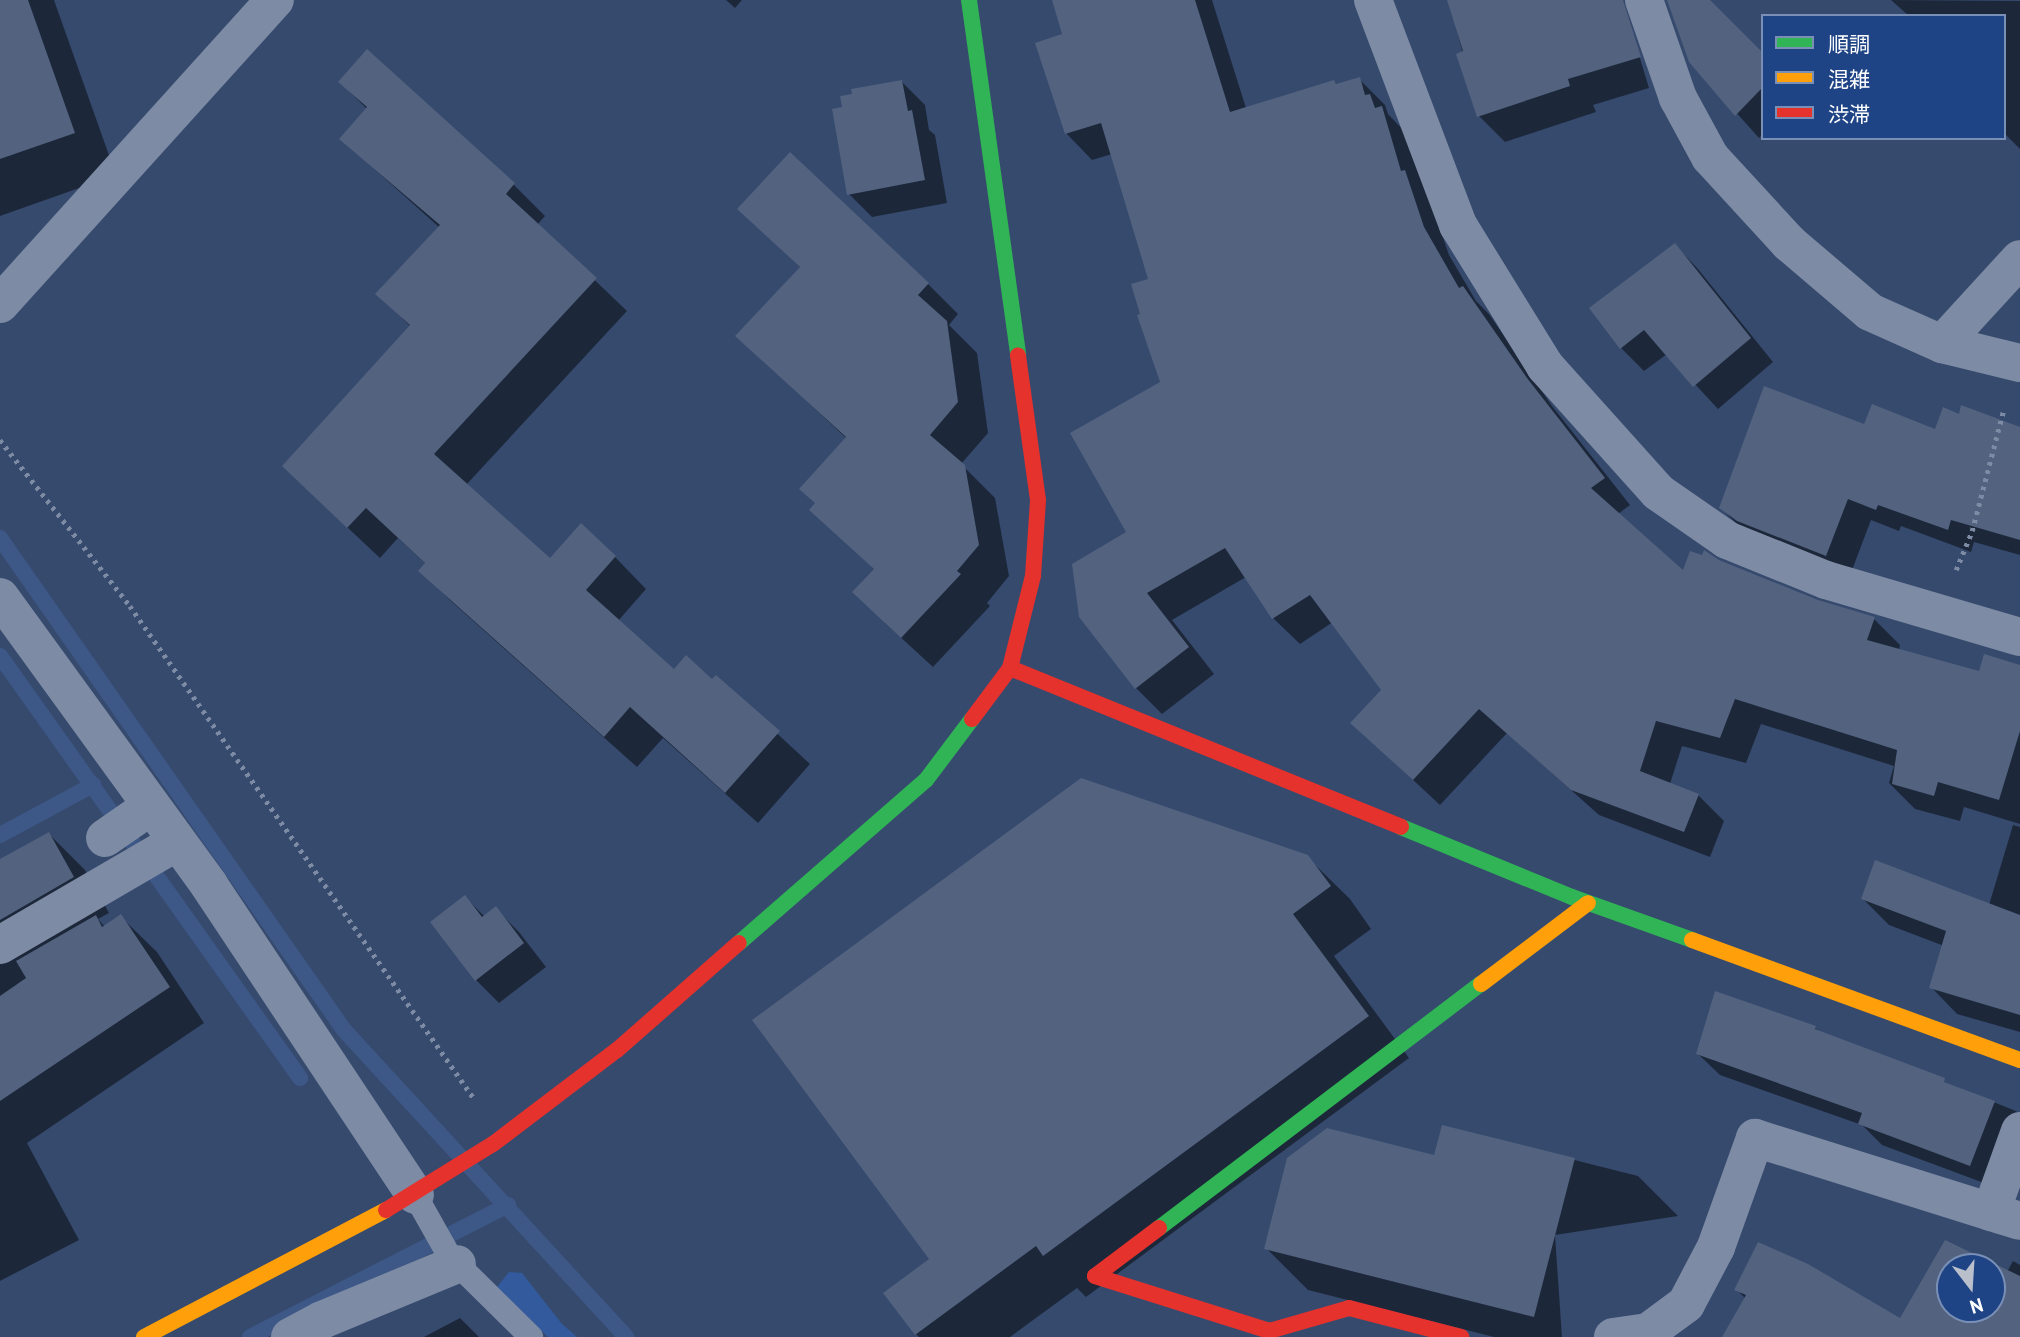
<!DOCTYPE html>
<meta charset="utf-8">
<style>
body{margin:0}
#map{position:relative;width:2020px;height:1337px;overflow:hidden;background:#364a6e;font-family:"PT Sans","Noto Sans JP",sans-serif}
div>[style]{position:absolute}
[style*='--x']{left:calc(var(--x)*1px);top:calc(var(--y)*1px);width:calc(var(--w)*1px);rotate:calc(var(--a)*1deg)}
.green>*{inset:0;background:#335a9c}
.shadow>*{inset:0;background:#0007}
.stream>*{height:16px;margin:-8px;padding:0 8px;transform-origin:8px;border-radius:8px;background:#3d5887}
.building>*{inset:0;background:#52627f}
.path>*{height:4.5px;margin-top:-2.25px;transform-origin:0;background:repeating-linear-gradient(90deg,#7d8ba4 0 3.5px,transparent 0 8.5px)}
.lane>*{height:24px;margin:-12px;padding:0 12px;transform-origin:12px;border-radius:12px;background:#7d8ba4}
.street>*{height:38px;margin:-19px;padding:0 19px;transform-origin:19px;border-radius:19px;background:#7d8ba4}
.fast>*{height:16px;margin:-8px;padding:0 8px;transform-origin:8px;border-radius:8px;background:#30b455}
.slow>*{height:16px;margin:-8px;padding:0 8px;transform-origin:8px;border-radius:8px;background:#ff9f0a}
.jam>*{height:16px;margin:-8px;padding:0 8px;transform-origin:8px;border-radius:8px;background:#e5322d}
span{translate:-50% -50%;white-space:nowrap;text-align:center;line-height:1.15;-webkit-text-stroke:7px #1f4485;paint-order:stroke}
.legend{position:absolute;left:1761px;top:14px;width:245px;height:126px;box-sizing:border-box;background:#1f4485;border:2px solid #798fb6;margin:0;padding:9px 12px;list-style:none;font-size:21px;color:#fff}
.legend li{display:flex;align-items:center;gap:14px;height:35px}
.legend b{width:35px;border:2px solid #798fb6}
.north{position:absolute;left:1936px;top:1253px;width:70px;height:70px;box-sizing:border-box;background:#1f4485;border:2px solid #798fb6;border-radius:50%;rotate:163deg;font-size:19px;font-weight:700;line-height:28px;text-align:center;color:#fff}
.north::after{content:'';display:block;margin:auto;width:24px;height:32px;background:#b9c0cc;clip-path:polygon(50% 0,100% 100%,50% 72%,0 100%)}
</style>
<div id="map">
<div class="green">
<i style="clip-path:polygon(509px 1272px,522px 1273px,562px 1324px,577px 1337px,548px 1337px,497px 1287px)"></i>
</div>
<div class="shadow">
<i style="clip-path:polygon(0 0,54px 0,116px 175px,0 216px)"></i>
<i style="clip-path:polygon(726px 0,742px 0,735px 8px)"></i>
<i style="clip-path:polygon(1054px 0,1212px 0,1246px 108px,1334px 82px,1338px 85px,1359px 79px,1385px 105px,1388px 114px,1407px 134px,1449px 255px,1476px 301px,1489px 314px,1552px 406px,1630px 505px,1618px 514px,1684px 573px,1718px 562px,1817px 602px,1874px 619px,1900px 645px,1899px 650px,1980px 673px,2020px 667px,2020px 824px,1964px 807px,1960px 821px,1915px 809px,1889px 783px,1894px 766px,1761px 724px,1746px 763px,1682px 746px,1670px 784px,1698px 795px,1724px 821px,1710px 857px,1599px 815px,1507px 733px,1440px 805px,1352px 723px,1383px 690px,1333px 622px,1300px 644px,1273px 618px,1246px 577px,1172px 620px,1214px 674px,1162px 714px,1136px 688px,1129px 533px,1162px 383px,1142px 315px,1150px 280px,1112px 154px,1092px 160px,1066px 133px,1064px 36px)"></i>
<i style="clip-path:polygon(1449px 0,1614px 0,1626px 12px,1649px 88px,1593px 105px,1596px 112px,1505px 142px,1479px 116px)"></i>
<i style="clip-path:polygon(1696px 0,1707px 0,1763px 55px,1763px 134px,1759px 138px,1690px 61px)"></i>
<i style="clip-path:polygon(1891px 0,2020px 1px,2020px 149px,2004px 133px,2004px 16px,1909px 16px)"></i>
<i style="clip-path:polygon(367px 52px,514px 185px,545px 216px,537px 225px,627px 311px,466px 485px,550px 560px,615px 557px,646px 589px,618px 621px,674px 671px,713px 681px,716px 677px,810px 764px,758px 823px,663px 738px,637px 767px,452px 602px,420px 571px,426px 564px,398px 538px,380px 558px,316px 498px,411px 327px,378px 294px,440px 228px,341px 139px,367px 109px,340px 82px)"></i>
<i style="clip-path:polygon(902px 82px,925px 105px,929px 130px,935px 135px,947px 203px,872px 217px,849px 194px,844px 108px)"></i>
<i style="clip-path:polygon(740px 209px,928px 284px,958px 314px,949px 325px,977px 353px,988px 433px,961px 464px,995px 498px,1009px 576px,987px 603px,990px 606px,933px 667px,885px 623px,875px 570px,817px 504px,847px 439px,738px 336px,801px 268px)"></i>
<i style="clip-path:polygon(1675px 245px,1698px 269px,1773px 362px,1718px 409px,1667px 354px,1644px 371px,1621px 348px)"></i>
<i style="clip-path:polygon(1865px 427px,2020px 433px,2020px 555px,1974px 542px,1971px 552px,1901px 526px,1899px 531px,1871px 520px,1849px 578px,1744px 531px,1721px 508px)"></i>
<i style="clip-path:polygon(2013px 825px,2020px 827px,2020px 1032px,1957px 1014px,1931px 987px,1944px 946px,1889px 925px,1863px 899px,1989px 905px)"></i>
<i style="clip-path:polygon(49px 834px,85px 870px,109px 913px,98px 919px,105px 927px,121px 917px,157px 952px,204px 1023px,27px 1143px,79px 1240px,0 1281px,0 861px)"></i>
<i style="clip-path:polygon(1307px 857px,1350px 899px,1371px 929px,1334px 956px,1409px 1058px,1086px 1297px,1077px 1288px,1010px 1337px,919px 1337px,916px 1334px,931px 1259px)"></i>
<i style="clip-path:polygon(465px 897px,485px 917px,496px 909px,519px 932px,546px 967px,499px 1003px,476px 980px)"></i>
<i style="clip-path:polygon(1815px 1028px,1821px 1033px,2016px 1111px,2020px 1115px,1992px 1186px,1882px 1145px,1862px 1125px,1720px 1075px,1698px 1054px)"></i>
<i style="clip-path:polygon(1443px 1127px,1638px 1176px,1678px 1216px,1555px 1235px,1562px 1337px,1494px 1337px,1308px 1290px,1266px 1248px,1436px 1157px)"></i>
<i style="clip-path:polygon(evenodd,1945px 1243px,2007px 1272px,2013px 1261px,2020px 1265px,2020px 1337px,1724px 1337px,1746px 1299px,1736px 1289px,1901px 1320px,1945px 1243px,1950px 1267px,1992px 1267px,1992px 1309px,1950px 1309px,1950px 1267px)"></i>
<i style="clip-path:polygon(460px 1318px,479px 1337px,424px 1337px)"></i>
</div>
<div class="stream">
<i style="--x:0;--y:538;--w:600;--a:55.04"></i>
<i style="--x:344;--y:1030;--w:417;--a:47.4"></i>
<i style="--x:0;--y:656;--w:518;--a:54.59"></i>
<i style="--x:0;--y:835;--w:106;--a:-28.3"></i>
<i style="--x:250;--y:1337;--w:290;--a:-27.1"></i>
</div>
<div class="building">
<i style="clip-path:polygon(0 0,28px 0,75px 133px,0 159px)"></i>
<i style="clip-path:polygon(1052px 0,1195px 0,1230px 112px,1334px 80px,1336px 84px,1360px 77px,1365px 95px,1370px 94px,1375px 108px,1382px 106px,1401px 171px,1405px 170px,1424px 227px,1459px 288px,1463px 286px,1527px 378px,1605px 478px,1591px 488px,1683px 570px,1690px 551px,1702px 555px,1704px 550px,1719px 560px,1818px 600px,1875px 617px,1867px 640px,1979px 671px,1984px 654px,2020px 665px,2020px 731px,1999px 800px,1938px 782px,1934px 796px,1892px 784px,1897px 750px,1735px 699px,1720px 738px,1656px 721px,1640px 771px,1699px 794px,1684px 832px,1571px 790px,1479px 709px,1413px 780px,1350px 723px,1381px 690px,1310px 595px,1272px 619px,1225px 548px,1147px 593px,1189px 647px,1135px 689px,1079px 617px,1072px 564px,1126px 532px,1070px 433px,1160px 382px,1137px 315px,1140px 314px,1131px 284px,1148px 279px,1101px 123px,1065px 134px,1035px 43px,1062px 34px)"></i>
<i style="clip-path:polygon(1447px 0,1623px 0,1641px 57px,1568px 79px,1570px 86px,1477px 117px,1456px 54px,1463px 51px)"></i>
<i style="clip-path:polygon(1667px 0,1710px 0,1763px 53px,1763px 87px,1735px 116px,1689px 62px)"></i>
<i style="clip-path:polygon(367px 49px,515px 183px,506px 194px,597px 278px,434px 454px,550px 558px,581px 523px,616px 556px,586px 590px,674px 669px,686px 655px,712px 679px,716px 675px,780px 731px,725px 793px,630px 707px,604px 737px,418px 571px,425px 563px,366px 508px,347px 528px,282px 466px,410px 325px,375px 294px,440px 225px,339px 139px,367px 107px,338px 82px)"></i>
<i style="clip-path:polygon(902px 80px,908px 111px,912px 110px,925px 180px,847px 195px,832px 109px,842px 107px,840px 96px,852px 94px,851px 89px)"></i>
<i style="clip-path:polygon(790px 152px,929px 283px,918px 295px,947px 321px,958px 402px,930px 435px,965px 465px,979px 545px,957px 571px,961px 574px,901px 638px,852px 592px,874px 569px,809px 510px,815px 503px,799px 489px,846px 437px,735px 336px,800px 267px,737px 209px)"></i>
<i style="clip-path:polygon(1675px 243px,1751px 338px,1693px 387px,1644px 330px,1620px 349px,1589px 308px)"></i>
<i style="clip-path:polygon(1764px 386px,1864px 424px,1872px 404px,1935px 429px,1943px 407px,1959px 414px,1961px 405px,2020px 427px,2020px 540px,1951px 520px,1948px 530px,1878px 505px,1876px 510px,1848px 499px,1826px 556px,1737px 521px,1719px 508px)"></i>
<i style="clip-path:polygon(1081px 778px,1308px 855px,1331px 886px,1293px 914px,1369px 1016px,1043px 1256px,1036px 1246px,915px 1335px,883px 1293px,929px 1259px,752px 1020px)"></i>
<i style="clip-path:polygon(49px 832px,74px 877px,0 920px,0 859px)"></i>
<i style="clip-path:polygon(1875px 860px,2020px 915px,2020px 1015px,1929px 988px,1946px 931px,1861px 899px)"></i>
<i style="clip-path:polygon(465px 895px,482px 917px,496px 906px,524px 943px,475px 981px,430px 922px)"></i>
<i style="clip-path:polygon(121px 914px,170px 987px,0 1101px,0 996px,26px 978px,16px 961px,96px 915px,102px 927px)"></i>
<i style="clip-path:polygon(1715px 991px,1816px 1026px,1815px 1029px,1945px 1078px,1944px 1082px,1995px 1101px,1970px 1166px,1858px 1124px,1862px 1113px,1696px 1054px)"></i>
<i style="clip-path:polygon(1442px 1125px,1575px 1158px,1534px 1317px,1264px 1249px,1287px 1158px,1327px 1128px,1434px 1155px)"></i>
<i style="clip-path:polygon(evenodd,1945px 1240px,2020px 1276px,2020px 1337px,1722px 1337px,1746px 1295px,1734px 1290px,1758px 1242px,1808px 1264px,1900px 1318px,1945px 1240px,1950px 1267px,1992px 1267px,1992px 1309px,1950px 1309px,1950px 1267px)"></i>
</div>
<div class="path">
<i style="--x:0;--y:440;--w:211;--a:51.9"></i>
<i style="--x:130;--y:606;--w:603;--a:55.07"></i>
<i style="--x:1956;--y:570;--w:42;--a:-67.7"></i>
<i style="--x:1972;--y:531;--w:127;--a:-75.4"></i>
</div>
<div class="lane">
<i style="--x:415;--y:1195;--w:71;--a:60.6"></i>
<i style="--x:450;--y:1257;--w:114;--a:44.6"></i>
</div>
<div class="street">
<i style="--x:1373;--y:0;--w:241;--a:69.3"></i>
<i style="--x:1458;--y:225;--w:166;--a:58.3"></i>
<i style="--x:1545;--y:366;--w:169;--a:48.1"></i>
<i style="--x:1658;--y:492;--w:84;--a:34.8"></i>
<i style="--x:1727;--y:540;--w:107;--a:22"></i>
<i style="--x:1826;--y:580;--w:202;--a:16.4"></i>
<i style="--x:1644;--y:0;--w:104;--a:70.9"></i>
<i style="--x:1678;--y:98;--w:67;--a:61.5"></i>
<i style="--x:1710;--y:157;--w:117;--a:47.4"></i>
<i style="--x:1789;--y:243;--w:106;--a:40.4"></i>
<i style="--x:1870;--y:312;--w:79;--a:24"></i>
<i style="--x:1942;--y:344;--w:80;--a:13.7"></i>
<i style="--x:0;--y:304;--w:410;--a:-47.9"></i>
<i style="--x:1942;--y:344;--w:115;--a:-47.5"></i>
<i style="--x:0;--y:597;--w:356;--a:54"></i>
<i style="--x:209;--y:885;--w:372;--a:56.4"></i>
<i style="--x:105;--y:838;--w:56;--a:-34.8"></i>
<i style="--x:0;--y:945;--w:205;--a:-30.2"></i>
<i style="--x:2020;--y:1131;--w:86;--a:109.7"></i>
<i style="--x:1991;--y:1212;--w:30;--a:17"></i>
<i style="--x:290;--y:1337;--w:36;--a:-28"></i>
<i style="--x:322;--y:1320;--w:146;--a:-22.5"></i>
<i style="--x:1613;--y:1337;--w:35;--a:-8"></i>
<i style="--x:1648;--y:1332;--w:47;--a:-36.4"></i>
<i style="--x:1686;--y:1304;--w:64;--a:-62.2"></i>
<i style="--x:1716;--y:1247;--w:116;--a:-70.3"></i>
<i style="--x:1755;--y:1138;--w:247;--a:17.4"></i>
</div>
<div class="fast">
<i style="--x:969;--y:0;--w:358;--a:82.1"></i>
<i style="--x:1401;--y:827;--w:185;--a:22.3"></i>
<i style="--x:1572;--y:897;--w:127;--a:19.7"></i>
<i style="--x:739;--y:943;--w:248;--a:-41.1"></i>
<i style="--x:926;--y:780;--w:76;--a:-53"></i>
<i style="--x:1159;--y:1228;--w:404;--a:-37.2"></i>
</div>
<div class="slow">
<i style="--x:1692;--y:940;--w:349;--a:20.1"></i>
<i style="--x:1481;--y:984;--w:134;--a:-37.1"></i>
<i style="--x:144;--y:1337;--w:273;--a:-27.7"></i>
</div>
<div class="jam">
<i style="--x:1010;--y:668;--w:422;--a:22.1"></i>
<i style="--x:972;--y:719;--w:64;--a:-53.3"></i>
<i style="--x:1010;--y:668;--w:95;--a:-76"></i>
<i style="--x:1033;--y:576;--w:76;--a:-86.2"></i>
<i style="--x:1038;--y:500;--w:146;--a:-97.9"></i>
<i style="--x:386;--y:1210;--w:126;--a:-31.7"></i>
<i style="--x:493;--y:1144;--w:156;--a:-37.2"></i>
<i style="--x:617;--y:1050;--w:162;--a:-41.3"></i>
<i style="--x:1159;--y:1228;--w:80;--a:143.1"></i>
<i style="--x:1095;--y:1276;--w:182;--a:17.5"></i>
<i style="--x:1269;--y:1331;--w:83;--a:-16"></i>
<i style="--x:1349;--y:1308;--w:116;--a:14.5"></i>
</div>
<ul class="legend">
<li><b style="height:9px;background:#30b455"></b>順調</li>
<li><b style="height:9px;background:#ff9f0a"></b>混雑</li>
<li><b style="height:9px;background:#e5322d"></b>渋滞</li>
</ul>
<div class="north">N</div>
</div>
